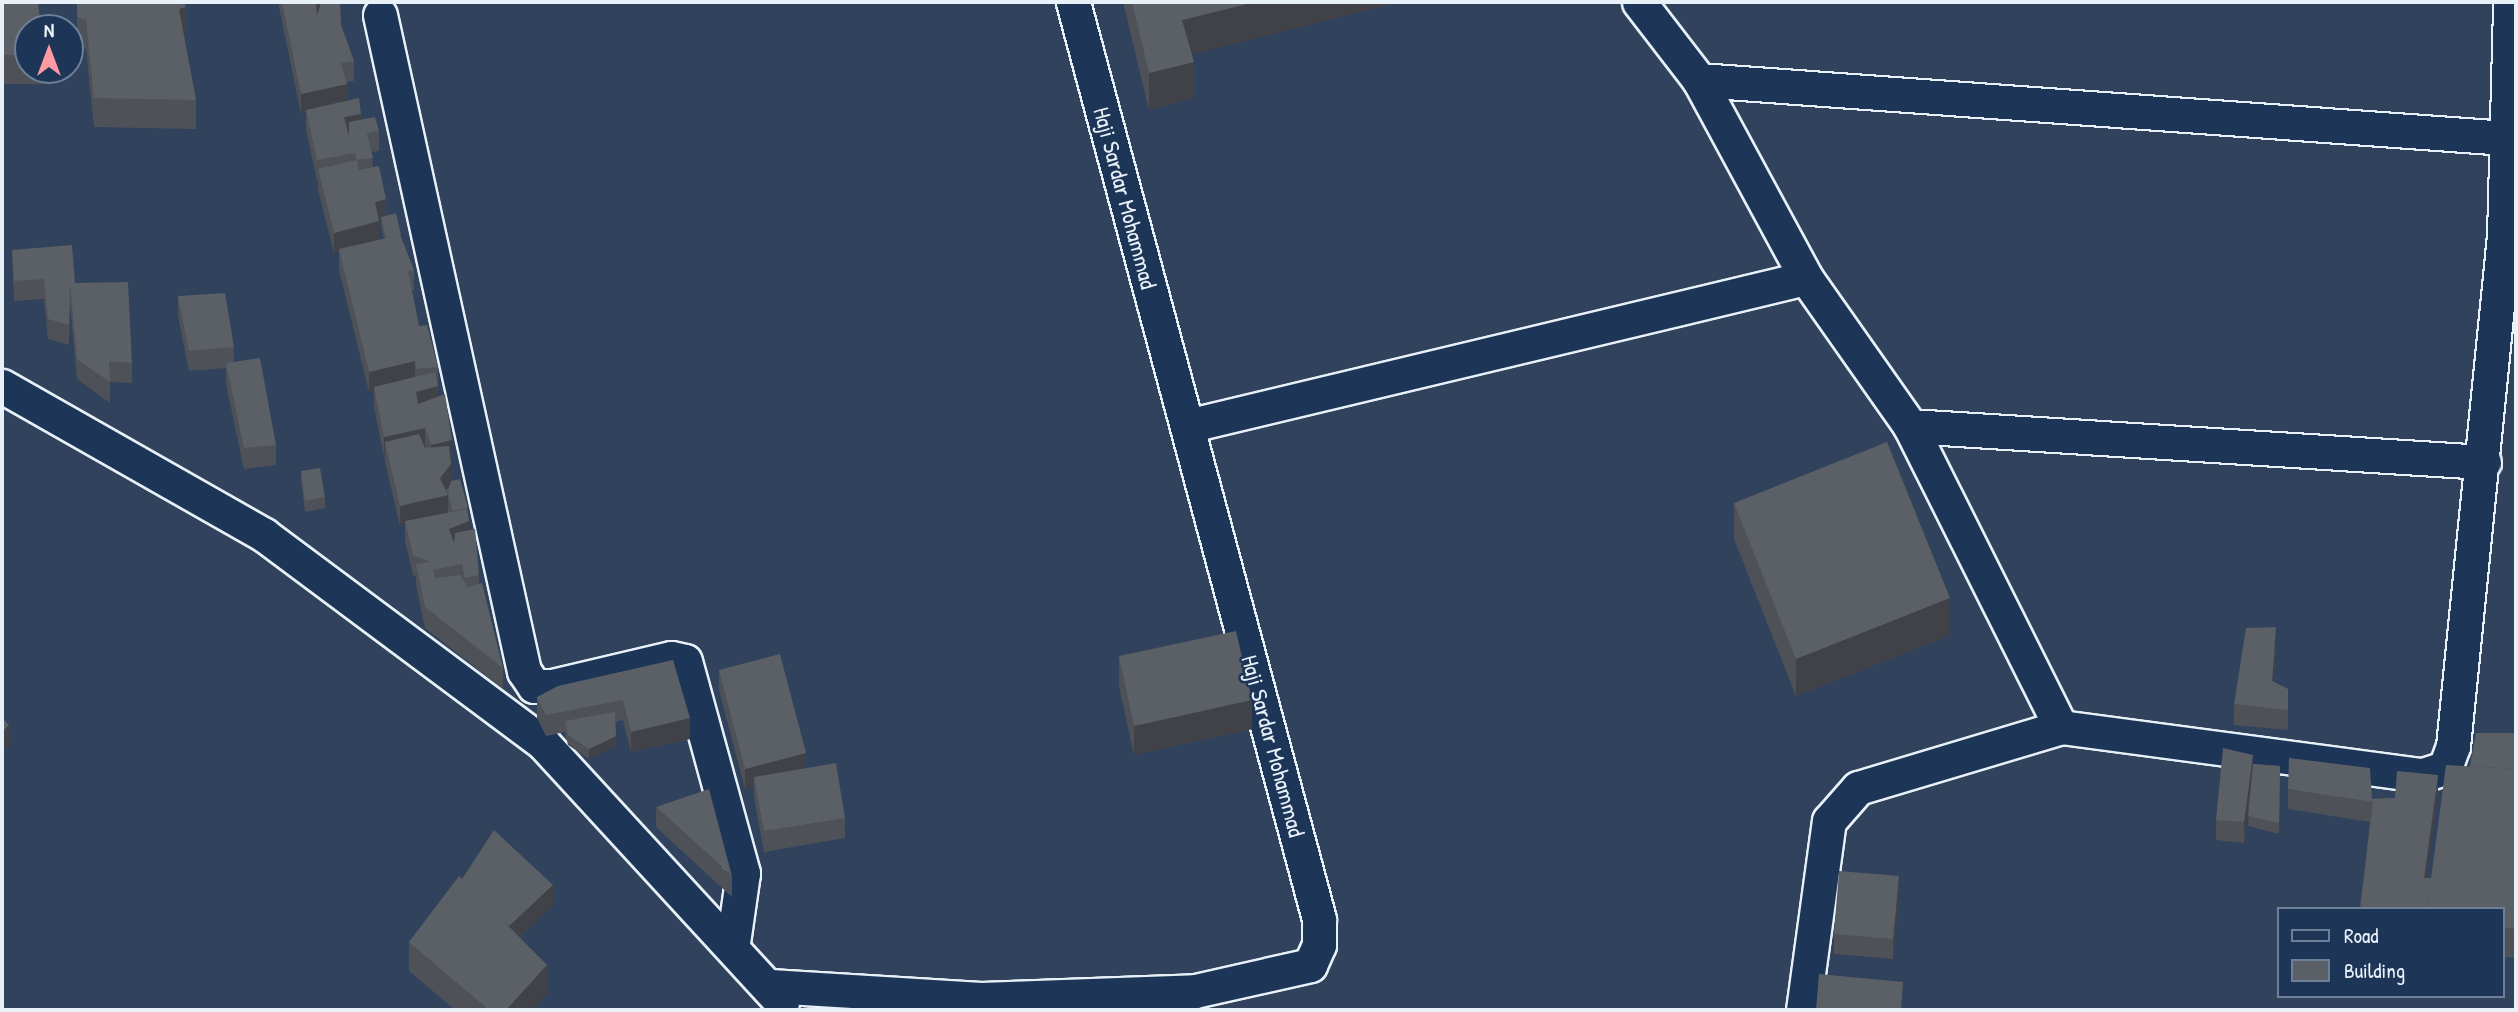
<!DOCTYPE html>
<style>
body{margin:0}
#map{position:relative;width:2518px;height:1012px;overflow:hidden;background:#30425c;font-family:"Patrick Hand",sans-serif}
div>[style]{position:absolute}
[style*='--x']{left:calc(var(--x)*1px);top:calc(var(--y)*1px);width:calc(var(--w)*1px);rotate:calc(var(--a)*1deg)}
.roads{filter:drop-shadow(2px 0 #e8f1f8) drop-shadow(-2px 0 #e8f1f8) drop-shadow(0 2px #e8f1f8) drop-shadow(0 -2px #e8f1f8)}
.street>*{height:33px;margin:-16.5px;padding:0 16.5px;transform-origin:16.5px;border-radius:16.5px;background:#1d3557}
.wall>*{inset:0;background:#4e5258}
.shaded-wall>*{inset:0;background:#404247}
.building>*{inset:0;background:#5b5f66}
span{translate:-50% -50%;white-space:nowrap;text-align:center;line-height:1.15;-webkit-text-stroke:5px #1d3557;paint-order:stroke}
.street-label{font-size:23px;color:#e8f1f8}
.frame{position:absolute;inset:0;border:4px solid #e8f1f8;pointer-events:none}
.legend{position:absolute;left:2277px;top:907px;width:228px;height:91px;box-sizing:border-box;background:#1d3557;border:2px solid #6e8097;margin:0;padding:9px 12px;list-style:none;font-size:21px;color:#e8f1f8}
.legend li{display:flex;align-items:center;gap:14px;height:35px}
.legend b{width:35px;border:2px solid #6e8097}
.north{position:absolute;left:14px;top:14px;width:70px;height:70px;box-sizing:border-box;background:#1d3557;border:2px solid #6e8097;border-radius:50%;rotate:0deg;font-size:19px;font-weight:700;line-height:28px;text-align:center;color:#e8f1f8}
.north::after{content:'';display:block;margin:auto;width:24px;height:32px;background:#ff9aa2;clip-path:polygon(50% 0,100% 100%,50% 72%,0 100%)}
</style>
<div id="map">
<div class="roads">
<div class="street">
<i style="--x:1639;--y:2;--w:98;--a:52.4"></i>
<i style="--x:1699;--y:80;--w:225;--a:61.6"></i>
<i style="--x:1806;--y:278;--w:181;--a:54.9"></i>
<i style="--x:1910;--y:426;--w:337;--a:63.4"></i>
<i style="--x:380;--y:15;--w:672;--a:77.62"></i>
<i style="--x:524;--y:671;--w:18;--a:56"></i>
<i style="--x:534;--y:686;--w:18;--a:0"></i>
<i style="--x:552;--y:686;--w:122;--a:-13.2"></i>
<i style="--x:671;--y:658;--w:14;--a:12"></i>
<i style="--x:685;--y:661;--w:220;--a:74.7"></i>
<i style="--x:743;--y:873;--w:70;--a:98.2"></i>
<i style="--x:1699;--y:80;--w:810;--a:4.11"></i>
<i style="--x:2;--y:386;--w:301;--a:29.6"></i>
<i style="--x:264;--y:535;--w:348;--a:36.7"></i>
<i style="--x:543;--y:743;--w:353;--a:47.4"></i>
<i style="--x:1187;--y:426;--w:636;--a:-13.45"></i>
<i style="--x:1910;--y:426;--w:575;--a:3.59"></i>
<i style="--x:770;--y:986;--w:211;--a:3.5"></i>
<i style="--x:981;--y:999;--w:214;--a:-2.1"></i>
<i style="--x:1195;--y:991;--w:118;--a:-12.7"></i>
<i style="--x:1310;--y:965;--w:22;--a:-66"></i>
<i style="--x:1319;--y:945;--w:26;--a:-90"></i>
<i style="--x:1319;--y:919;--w:949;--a:-105.02"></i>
<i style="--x:1803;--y:1010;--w:191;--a:-82.2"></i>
<i style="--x:1829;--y:821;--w:44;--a:-48.7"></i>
<i style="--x:1858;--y:788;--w:212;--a:-16.7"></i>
<i style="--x:2061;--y:727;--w:365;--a:7.6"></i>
<i style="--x:2423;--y:775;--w:23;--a:-18"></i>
<i style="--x:2445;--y:768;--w:23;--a:-70"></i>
<i style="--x:2453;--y:746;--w:513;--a:-84.29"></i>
<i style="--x:2504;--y:236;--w:234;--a:-88.5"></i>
</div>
</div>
<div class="wall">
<i style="clip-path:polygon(2px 2px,28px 28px,28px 70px,43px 70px,43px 84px,2px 84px)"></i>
<i style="clip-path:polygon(77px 2px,186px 36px,184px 36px,196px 100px,196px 129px,94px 127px,86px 49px,77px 46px)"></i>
<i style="clip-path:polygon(evenodd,278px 2px,340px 2px,341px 25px,354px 61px,354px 81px,346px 82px,347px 101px,361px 120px,379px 131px,379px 151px,372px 152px,373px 167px,386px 215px,401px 237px,414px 270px,414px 290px,412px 291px,419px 326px,438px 367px,438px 397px,452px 460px,451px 461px,451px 481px,468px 513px,469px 530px,479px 575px,479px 584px,503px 668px,503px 689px,425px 628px,416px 585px,416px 576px,413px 575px,405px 541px,405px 525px,400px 526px,385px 462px,385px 457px,384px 457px,374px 407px,374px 391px,369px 392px,339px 270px,339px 252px,334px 253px,318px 190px,318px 181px,317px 181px,306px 130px,306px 113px,301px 114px,278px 2px,379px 221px,381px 221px,381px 227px,384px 239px,379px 240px,379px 221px)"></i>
<i style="clip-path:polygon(1123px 2px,1400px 2px,1192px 54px,1194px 98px,1149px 110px)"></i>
<i style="clip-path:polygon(12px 250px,75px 283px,132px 363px,132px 383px,110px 382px,110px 403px,77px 379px,70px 303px,69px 345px,48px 339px,44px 299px,14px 301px)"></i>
<i style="clip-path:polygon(178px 296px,234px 347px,234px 362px,276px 445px,276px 465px,244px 469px,226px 384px,226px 368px,189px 371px,178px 316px)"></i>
<i style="clip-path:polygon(301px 471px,325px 497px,325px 508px,305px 512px,301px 481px)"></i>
<i style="clip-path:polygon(1734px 503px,1950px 635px,1796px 696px,1734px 539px)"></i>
<i style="clip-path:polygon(2276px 647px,2273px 682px,2288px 689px,2288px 730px,2234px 725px,2234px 704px)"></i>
<i style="clip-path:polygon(1119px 656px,1252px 729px,1134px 755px,1119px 686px)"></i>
<i style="clip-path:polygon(673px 660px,690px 739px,631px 752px,623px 720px,615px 722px,616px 746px,589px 759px,568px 745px,565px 732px,546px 736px,537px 718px,537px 697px)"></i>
<i style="clip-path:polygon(719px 670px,806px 768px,845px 818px,845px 838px,764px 852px,754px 797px,754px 787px,745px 789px,719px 690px)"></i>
<i style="clip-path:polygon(2516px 733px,2516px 958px,2502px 957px,2502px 909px,2360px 909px,2370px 822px,2288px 809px,2288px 789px,2372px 799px,2438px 795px,2426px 878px,2431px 878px,2470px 766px)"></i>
<i style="clip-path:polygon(2253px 764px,2280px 766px,2279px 834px,2248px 826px,2249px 806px,2244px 843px,2216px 840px,2216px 820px)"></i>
<i style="clip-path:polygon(656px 807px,732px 876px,732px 897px,656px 827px)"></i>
<i style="clip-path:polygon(462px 879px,553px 905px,520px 937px,547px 994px,532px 1010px,455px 1010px,409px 971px,409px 942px)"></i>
<i style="clip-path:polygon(1899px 896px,1893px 959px,1834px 954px,1834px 934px)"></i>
</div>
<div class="shaded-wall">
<i style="clip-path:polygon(316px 2px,326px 2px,326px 10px,316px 12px)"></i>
<i style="clip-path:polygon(1255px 2px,1400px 2px,1182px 57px,1182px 20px)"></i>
<i style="clip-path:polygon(186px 7px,186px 36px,179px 38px,179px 9px)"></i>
<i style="clip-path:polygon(1194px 62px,1194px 98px,1149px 110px,1149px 73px)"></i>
<i style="clip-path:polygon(347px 84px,347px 105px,306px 110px,306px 113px,301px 114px,301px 94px)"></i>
<i style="clip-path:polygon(361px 114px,361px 134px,349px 137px,344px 117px)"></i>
<i style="clip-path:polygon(386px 199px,386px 219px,381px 217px,381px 221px,375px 222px,375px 202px)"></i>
<i style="clip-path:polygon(379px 221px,379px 242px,334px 253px,334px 233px)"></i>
<i style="clip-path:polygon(415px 361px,415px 382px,374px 387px,374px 391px,369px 392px,369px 372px)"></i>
<i style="clip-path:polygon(438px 386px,438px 407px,416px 413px,416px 392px)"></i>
<i style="clip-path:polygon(425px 428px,425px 448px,385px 442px,385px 457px,384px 457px,384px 437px)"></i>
<i style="clip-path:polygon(452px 440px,452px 460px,431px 466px,431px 445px)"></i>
<i style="clip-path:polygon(451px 464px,451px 484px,441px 497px,448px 495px,448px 516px,405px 521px,405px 525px,400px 526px,400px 506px,440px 478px)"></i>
<i style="clip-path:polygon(469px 521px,469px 541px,449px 549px,449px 529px)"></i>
<i style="clip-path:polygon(1950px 598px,1950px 635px,1796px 696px,1796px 659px)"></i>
<i style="clip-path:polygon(2276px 627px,2276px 647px,2272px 701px,2272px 681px)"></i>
<i style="clip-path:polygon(1252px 700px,1252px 729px,1134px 755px,1134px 726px)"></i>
<i style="clip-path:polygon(690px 718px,690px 739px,631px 752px,631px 732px)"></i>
<i style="clip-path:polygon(9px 725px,9px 746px,2px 752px,2px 732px)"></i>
<i style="clip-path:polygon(616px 736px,616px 746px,589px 759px,589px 749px)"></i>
<i style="clip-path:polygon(806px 753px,806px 774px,754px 777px,754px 787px,745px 789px,745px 769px)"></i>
<i style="clip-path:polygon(2253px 755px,2253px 775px,2244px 843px,2244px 822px)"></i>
<i style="clip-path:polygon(2438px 775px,2438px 795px,2424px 898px,2424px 878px)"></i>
<i style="clip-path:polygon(1899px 876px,1899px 896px,1893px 959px,1893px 939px)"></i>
<i style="clip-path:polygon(553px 885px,553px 905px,507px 949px,507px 928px)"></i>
<i style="clip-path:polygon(547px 965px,547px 994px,532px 1010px,506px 1010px)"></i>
</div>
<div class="building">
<i style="clip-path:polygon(2px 2px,38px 2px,41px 28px,28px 28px,28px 55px,2px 55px)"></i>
<i style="clip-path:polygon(77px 2px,184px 2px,186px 7px,179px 9px,196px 100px,94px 98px,86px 20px,77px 17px)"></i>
<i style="clip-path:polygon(282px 2px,316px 2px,317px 17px,321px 2px,340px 2px,341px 25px,354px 61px,341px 63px,347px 84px,301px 94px)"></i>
<i style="clip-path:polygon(1132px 2px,1255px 2px,1182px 20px,1194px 62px,1149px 73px)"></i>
<i style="clip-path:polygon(359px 98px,361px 114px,344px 117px,349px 137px,349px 122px,375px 117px,379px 131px,367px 133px,373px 158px,357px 160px,355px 153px,317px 160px,306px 110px)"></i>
<i style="clip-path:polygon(357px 160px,359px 170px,379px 166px,386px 199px,375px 202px,379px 221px,334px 233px,318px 169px)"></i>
<i style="clip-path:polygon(396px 213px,401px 235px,386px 238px,381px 217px)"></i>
<i style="clip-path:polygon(400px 235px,414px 270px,408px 271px,419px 326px,427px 325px,438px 367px,416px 369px,415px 361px,369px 372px,339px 249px)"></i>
<i style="clip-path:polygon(72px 245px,75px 283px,128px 282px,132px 363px,109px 361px,110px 382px,77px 359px,70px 283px,69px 325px,48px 319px,44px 279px,14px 281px,12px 250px)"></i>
<i style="clip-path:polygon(225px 293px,234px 347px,189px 351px,178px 296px)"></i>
<i style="clip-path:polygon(260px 358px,276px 445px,244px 448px,226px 363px)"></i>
<i style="clip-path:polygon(435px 372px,438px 386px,416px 392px,418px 404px,445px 394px,452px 440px,431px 445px,425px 428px,384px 437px,374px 387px)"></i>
<i style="clip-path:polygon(419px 434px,425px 448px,449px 446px,451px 464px,440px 478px,448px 495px,400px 506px,385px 442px)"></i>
<i style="clip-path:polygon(1887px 442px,1950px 598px,1796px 659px,1734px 503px)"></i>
<i style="clip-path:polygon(320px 468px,325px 497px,305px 501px,301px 471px)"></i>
<i style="clip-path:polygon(460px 479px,468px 508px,452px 511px,448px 492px,451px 481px)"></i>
<i style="clip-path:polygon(467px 509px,469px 521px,449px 529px,454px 543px,455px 533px,475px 529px,479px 575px,465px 578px,462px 564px,433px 570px,435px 578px,460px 575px,468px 587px,482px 583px,503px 668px,425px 607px,416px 564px,430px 562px,413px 555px,405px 521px)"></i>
<i style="clip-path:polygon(2276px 627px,2272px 681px,2288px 689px,2288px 710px,2234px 704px,2246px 628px)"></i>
<i style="clip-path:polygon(1236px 631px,1252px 700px,1134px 726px,1119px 656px)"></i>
<i style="clip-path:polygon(780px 654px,806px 753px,745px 769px,719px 670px)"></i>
<i style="clip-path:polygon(673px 660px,690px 718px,631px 732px,623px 700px,546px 715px,537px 697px,558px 686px)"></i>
<i style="clip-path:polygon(615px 712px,616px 736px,589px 749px,568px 735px,565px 721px)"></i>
<i style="clip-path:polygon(2px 718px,9px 725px,2px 732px)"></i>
<i style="clip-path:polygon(2476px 733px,2516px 733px,2516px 769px,2470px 766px)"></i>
<i style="clip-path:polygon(2223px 748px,2253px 755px,2244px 822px,2216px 820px)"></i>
<i style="clip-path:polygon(2289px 758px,2370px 768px,2372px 799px,2395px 798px,2397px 771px,2438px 775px,2424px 878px,2431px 878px,2427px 909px,2360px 909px,2373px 802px,2288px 789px)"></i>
<i style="clip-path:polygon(836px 763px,845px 818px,764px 831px,754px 777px)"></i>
<i style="clip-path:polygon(2253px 764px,2280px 766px,2279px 823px,2248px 816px)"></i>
<i style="clip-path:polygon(2446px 765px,2516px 769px,2516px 929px,2502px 927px,2502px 909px,2427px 909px)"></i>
<i style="clip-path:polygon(709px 789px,732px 876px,656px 807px)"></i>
<i style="clip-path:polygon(494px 830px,553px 885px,509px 926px,462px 879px)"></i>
<i style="clip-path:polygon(1839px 871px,1899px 876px,1893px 939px,1834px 934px)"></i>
<i style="clip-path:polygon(459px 876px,547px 965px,506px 1010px,489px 1010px,409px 942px)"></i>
<i style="clip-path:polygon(1819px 974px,1903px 982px,1901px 1010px,1816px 1010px)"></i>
</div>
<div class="street-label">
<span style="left:1125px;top:198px;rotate:75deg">Haji Sardar Mohammad</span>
<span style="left:1273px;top:746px;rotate:75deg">Haji Sardar Mohammad</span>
</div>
<div class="frame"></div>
<ul class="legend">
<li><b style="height:9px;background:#1d3557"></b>Road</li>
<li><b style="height:19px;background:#5b5f66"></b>Building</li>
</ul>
<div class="north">N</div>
</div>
